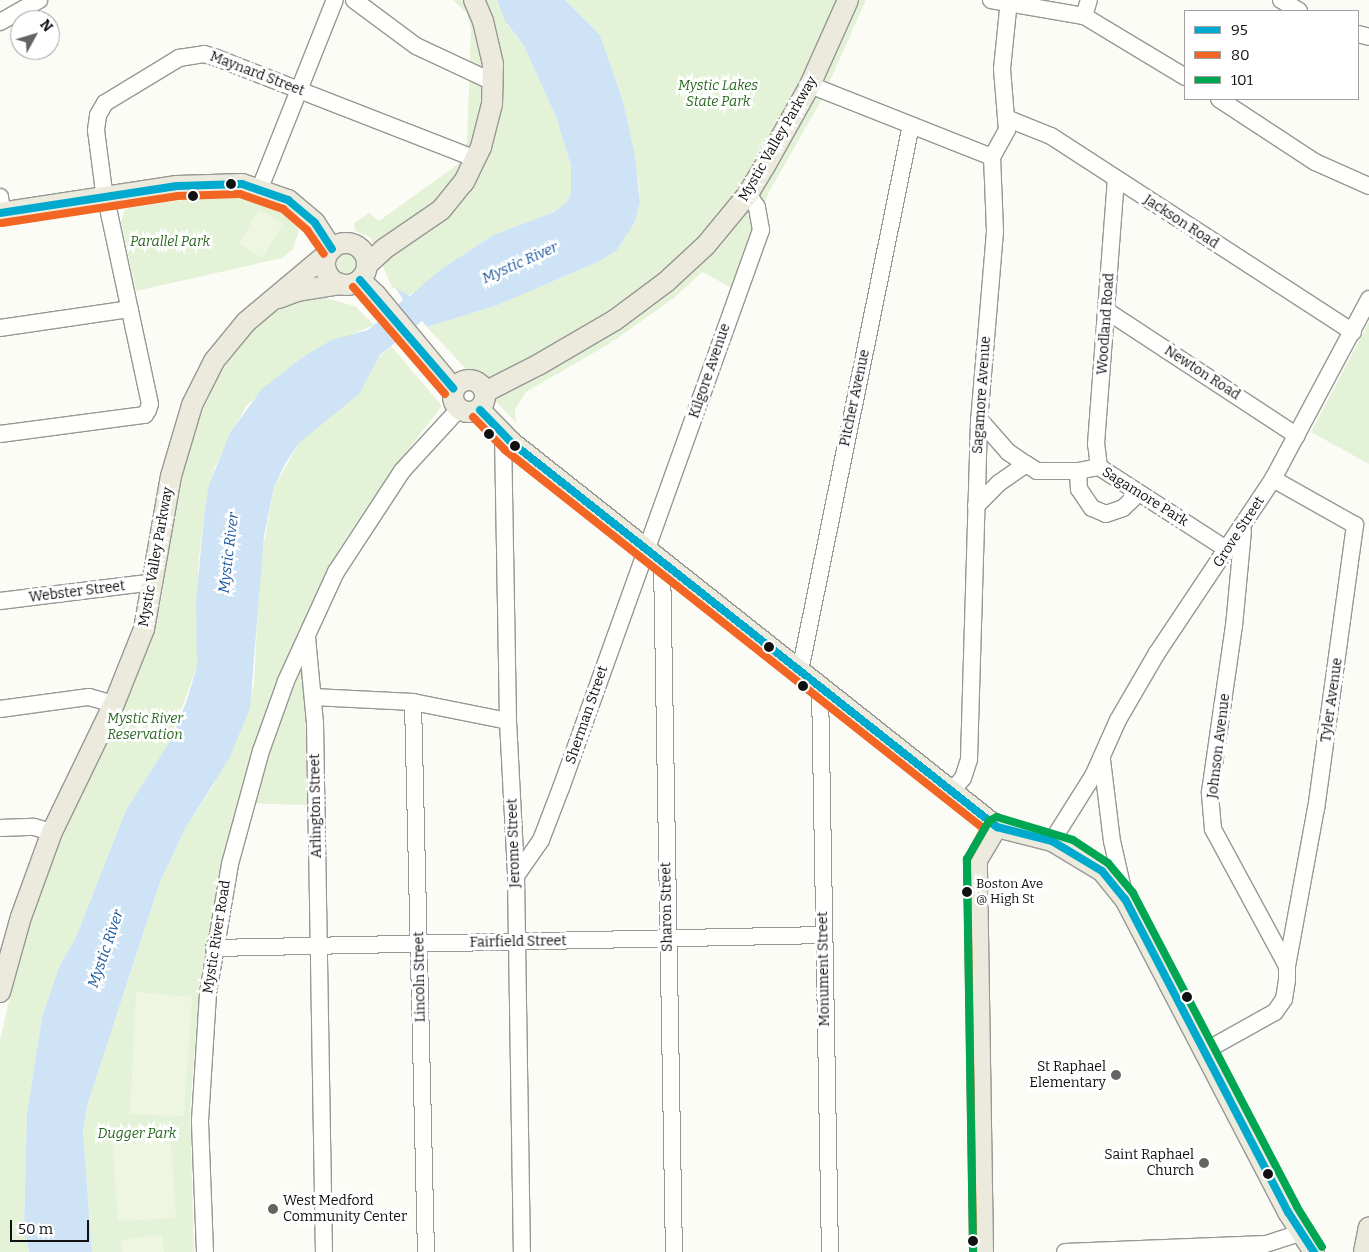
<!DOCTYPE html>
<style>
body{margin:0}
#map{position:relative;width:1369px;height:1252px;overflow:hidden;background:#fcfcf7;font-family:Bitter,serif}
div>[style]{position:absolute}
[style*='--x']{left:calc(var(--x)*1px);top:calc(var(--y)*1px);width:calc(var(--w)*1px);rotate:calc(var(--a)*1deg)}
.green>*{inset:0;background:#e4f2d8}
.round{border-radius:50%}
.pitch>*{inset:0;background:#eef6e1}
.water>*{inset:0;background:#cee4f6}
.roads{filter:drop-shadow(1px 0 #979795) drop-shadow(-1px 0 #979795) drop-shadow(0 1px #979795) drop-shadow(0 -1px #979795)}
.minor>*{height:16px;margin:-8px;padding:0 8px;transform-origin:8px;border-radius:8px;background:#fffffe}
.major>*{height:20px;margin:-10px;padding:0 10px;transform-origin:10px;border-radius:10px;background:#eceadc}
.major>.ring{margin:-10px;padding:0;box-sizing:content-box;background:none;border:20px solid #eceadc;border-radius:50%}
.bus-1>*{height:8px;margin:-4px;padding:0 4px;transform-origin:4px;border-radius:4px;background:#00a9ce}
.bus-2>*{height:8px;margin:-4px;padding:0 4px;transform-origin:4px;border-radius:4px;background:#f26522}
.bus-3>*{height:8px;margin:-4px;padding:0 4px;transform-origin:4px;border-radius:4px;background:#00a651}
.dots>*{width:14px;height:14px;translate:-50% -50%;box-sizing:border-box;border:2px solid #fff;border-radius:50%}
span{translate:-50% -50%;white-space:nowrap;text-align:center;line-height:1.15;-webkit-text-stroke:5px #fff;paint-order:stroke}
.bus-label{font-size:13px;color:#111}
.left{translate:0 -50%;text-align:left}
.street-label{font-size:14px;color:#111}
.park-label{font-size:14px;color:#296821;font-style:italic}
.poi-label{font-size:14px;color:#111}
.right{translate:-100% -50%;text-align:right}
.water-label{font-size:15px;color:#1c59a0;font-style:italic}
.legend{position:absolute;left:1184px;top:10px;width:175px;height:90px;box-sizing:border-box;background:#fff;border:1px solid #a0a0a0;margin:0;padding:6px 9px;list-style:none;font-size:15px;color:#111}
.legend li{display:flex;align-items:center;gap:10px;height:25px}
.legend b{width:25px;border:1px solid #a0a0a0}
.north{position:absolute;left:10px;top:10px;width:50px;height:50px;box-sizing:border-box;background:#fff;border:1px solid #a0a0a0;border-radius:50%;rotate:51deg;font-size:14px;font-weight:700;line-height:20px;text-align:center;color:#111}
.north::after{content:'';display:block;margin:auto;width:18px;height:22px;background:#636362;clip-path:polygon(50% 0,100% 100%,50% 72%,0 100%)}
.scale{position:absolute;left:10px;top:1220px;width:79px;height:22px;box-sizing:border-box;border:2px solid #111;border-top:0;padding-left:6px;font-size:15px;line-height:18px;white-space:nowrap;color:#111;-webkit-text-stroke:4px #fff;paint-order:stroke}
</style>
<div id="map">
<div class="green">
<i style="clip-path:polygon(453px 0,497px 0,508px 26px,524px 46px,556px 117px,571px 166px,571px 194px,566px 203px,554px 212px,493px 235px,440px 270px,421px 289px,406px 296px,392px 287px,370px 237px,355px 231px,354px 223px,369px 213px,379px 221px,457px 165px,467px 142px,471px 30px,467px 13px)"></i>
<i style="clip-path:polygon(565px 0,866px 0,821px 101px,768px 194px,732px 288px,702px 272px,675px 297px,612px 342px,526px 392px,515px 409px,516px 423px,427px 327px,498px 305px,600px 261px,617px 250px,635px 222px,640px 202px,639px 184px,623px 101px,600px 35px)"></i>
<i style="clip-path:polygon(230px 196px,258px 202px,292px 219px,299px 230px,293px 249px,282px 258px,136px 291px,121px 222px,125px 209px,201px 197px)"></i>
<i class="round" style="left:335px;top:252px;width:24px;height:24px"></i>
<i style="clip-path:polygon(321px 297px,355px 306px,374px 325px,304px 356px,246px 406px,215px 467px,205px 508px,198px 567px,197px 666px,170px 741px,126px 810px,76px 937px,59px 967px,42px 1017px,27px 1113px,24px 1226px,29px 1252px,0 1252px,0 1041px,17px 964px,58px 843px,146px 655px,162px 596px,177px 497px,195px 428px,220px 373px,257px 325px,277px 308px,296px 301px)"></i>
<i style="clip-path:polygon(1369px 322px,1369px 464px,1311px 432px)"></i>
<i style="clip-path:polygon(391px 346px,442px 406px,388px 476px,341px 546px,304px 621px,307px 805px,237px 803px,218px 887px,197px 1018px,190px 1111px,194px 1252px,92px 1252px,83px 1132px,87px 1106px,160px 882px,185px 829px,214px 784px,254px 685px,260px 565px,274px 487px,299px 443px,367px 379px,373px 363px)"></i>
</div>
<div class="pitch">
<i style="clip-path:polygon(259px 209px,283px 223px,263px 258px,239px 244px)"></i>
<i style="clip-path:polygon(136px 992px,192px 997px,184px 1116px,130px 1114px)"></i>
<i style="clip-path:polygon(170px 1131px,176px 1218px,118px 1221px,112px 1134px)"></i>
<i style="clip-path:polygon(162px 1235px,164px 1252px,122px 1252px,121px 1240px)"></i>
</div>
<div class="water">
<i style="clip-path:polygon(497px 0,565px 0,600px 35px,623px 101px,635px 157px,640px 202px,635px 222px,617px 250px,600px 261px,498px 305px,427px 327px,422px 321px,380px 355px,359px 394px,299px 443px,285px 464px,274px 487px,264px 536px,250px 708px,230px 757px,185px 829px,160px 882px,87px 1106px,83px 1132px,92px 1252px,29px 1252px,24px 1226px,27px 1113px,42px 1017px,59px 967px,76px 937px,126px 810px,170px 741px,187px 700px,197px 666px,196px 599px,205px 508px,209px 485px,230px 433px,261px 390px,304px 356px,332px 340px,368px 330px,403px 300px,396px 288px,410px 296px,440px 270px,493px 235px,554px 212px,566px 203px,571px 194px,571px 166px,556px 117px,524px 46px,505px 21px)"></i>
</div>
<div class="roads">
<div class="minor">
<i style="--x:354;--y:0;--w:77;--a:36.6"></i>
<i style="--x:416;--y:46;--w:85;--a:25.1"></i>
<i style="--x:991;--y:0;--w:94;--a:9.8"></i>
<i style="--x:1084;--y:16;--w:118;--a:31.1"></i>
<i style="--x:1281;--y:0;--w:21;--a:31"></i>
<i style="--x:1084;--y:16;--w:17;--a:-73"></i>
<i style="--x:0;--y:22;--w:45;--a:-29.4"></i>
<i style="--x:1358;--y:34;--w:11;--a:15"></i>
<i style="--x:810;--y:85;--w:196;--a:21.6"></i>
<i style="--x:1219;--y:99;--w:115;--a:33.3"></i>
<i style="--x:1315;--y:162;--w:59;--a:24"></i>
<i style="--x:1006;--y:118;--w:48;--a:21.8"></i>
<i style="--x:1051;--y:136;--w:360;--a:33"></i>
<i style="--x:260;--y:188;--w:202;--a:-68.3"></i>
<i style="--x:0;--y:197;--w:15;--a:82"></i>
<i style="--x:1107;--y:311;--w:227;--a:33.3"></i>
<i style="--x:0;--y:328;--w:131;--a:-8.3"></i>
<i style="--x:979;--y:419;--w:44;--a:48.7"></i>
<i style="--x:1008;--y:452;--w:22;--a:34"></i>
<i style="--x:0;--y:434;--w:146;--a:-7.5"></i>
<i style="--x:145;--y:415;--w:6;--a:-59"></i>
<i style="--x:148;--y:410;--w:6;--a:-72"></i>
<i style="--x:150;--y:404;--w:225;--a:-102.1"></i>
<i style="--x:103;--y:184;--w:54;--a:-97.4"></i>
<i style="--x:96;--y:130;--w:15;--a:-82"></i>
<i style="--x:98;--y:115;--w:14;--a:-60"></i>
<i style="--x:105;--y:103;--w:87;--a:-31.3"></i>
<i style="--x:179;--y:58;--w:25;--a:-9"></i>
<i style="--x:204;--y:54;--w:14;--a:17"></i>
<i style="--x:217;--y:58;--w:278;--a:21.3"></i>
<i style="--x:503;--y:434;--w:287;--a:89"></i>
<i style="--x:508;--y:721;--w:155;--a:87"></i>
<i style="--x:516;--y:876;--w:376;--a:89.1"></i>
<i style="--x:1099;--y:467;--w:23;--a:-97"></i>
<i style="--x:1096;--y:444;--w:264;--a:-85.7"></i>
<i style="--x:1078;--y:471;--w:18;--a:87"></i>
<i style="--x:1079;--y:489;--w:23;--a:56"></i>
<i style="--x:1092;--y:508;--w:15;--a:23"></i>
<i style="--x:1106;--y:514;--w:18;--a:-19"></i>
<i style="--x:1123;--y:508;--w:21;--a:-43"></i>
<i style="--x:1273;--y:479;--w:94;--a:29.3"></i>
<i style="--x:1355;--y:525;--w:286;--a:97.8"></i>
<i style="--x:1316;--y:808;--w:161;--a:100.4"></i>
<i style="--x:976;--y:506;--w:33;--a:-45"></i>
<i style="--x:999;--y:483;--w:33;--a:-35"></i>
<i style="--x:1026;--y:464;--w:13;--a:32"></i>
<i style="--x:1037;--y:471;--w:41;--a:0"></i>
<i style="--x:1078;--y:471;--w:21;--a:-11"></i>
<i style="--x:1099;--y:467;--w:153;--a:32.8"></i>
<i style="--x:662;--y:561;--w:691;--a:89.01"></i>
<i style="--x:0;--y:601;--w:155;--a:-7"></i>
<i style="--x:307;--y:637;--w:86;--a:84.7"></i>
<i style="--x:315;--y:723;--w:529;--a:89.03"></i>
<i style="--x:800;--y:671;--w:557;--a:-78.51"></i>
<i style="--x:820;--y:687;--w:565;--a:88.99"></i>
<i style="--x:313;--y:697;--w:100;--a:2.9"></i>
<i style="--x:413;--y:702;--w:97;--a:11.3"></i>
<i style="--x:413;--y:702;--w:550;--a:88.65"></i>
<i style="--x:0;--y:709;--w:90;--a:-7.7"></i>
<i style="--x:89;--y:697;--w:26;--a:16"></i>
<i style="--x:1102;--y:760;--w:82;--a:83"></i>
<i style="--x:1112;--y:841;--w:58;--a:77.2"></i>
<i style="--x:952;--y:791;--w:17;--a:-50"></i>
<i style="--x:963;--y:778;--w:20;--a:-72"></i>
<i style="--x:969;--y:759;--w:337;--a:-88.3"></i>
<i style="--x:979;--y:422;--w:192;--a:-85.2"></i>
<i style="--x:995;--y:231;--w:74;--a:-92.3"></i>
<i style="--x:992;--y:157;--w:31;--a:-61"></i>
<i style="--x:1007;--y:130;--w:61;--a:-94.7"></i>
<i style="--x:1002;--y:69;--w:69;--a:-84.2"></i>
<i style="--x:0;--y:828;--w:34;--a:-2"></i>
<i style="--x:34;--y:827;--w:19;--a:16"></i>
<i style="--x:1052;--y:841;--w:77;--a:-57.8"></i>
<i style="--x:1093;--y:776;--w:61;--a:-65.9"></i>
<i style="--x:1118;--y:720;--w:78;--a:-59.8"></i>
<i style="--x:1157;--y:653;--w:209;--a:-56.3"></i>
<i style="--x:1273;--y:479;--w:204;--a:-61.9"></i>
<i style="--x:516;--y:876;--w:44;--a:-55.2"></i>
<i style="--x:541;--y:840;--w:56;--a:-69"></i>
<i style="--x:561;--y:788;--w:593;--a:-70.28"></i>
<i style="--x:761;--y:230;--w:23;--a:-100"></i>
<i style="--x:757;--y:207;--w:16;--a:-125"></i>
<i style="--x:214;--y:948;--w:609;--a:-1.22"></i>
<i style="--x:1205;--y:1051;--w:80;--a:-29.1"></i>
<i style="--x:1275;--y:1012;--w:16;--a:-55"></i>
<i style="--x:1284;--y:999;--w:20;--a:-81"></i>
<i style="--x:1287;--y:979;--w:13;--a:-90"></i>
<i style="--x:1287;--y:966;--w:156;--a:-118.4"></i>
<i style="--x:1213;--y:829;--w:37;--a:-95"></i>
<i style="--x:1210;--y:792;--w:168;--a:-81.8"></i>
<i style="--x:1234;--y:626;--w:95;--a:-84.6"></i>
<i style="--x:205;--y:1252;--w:131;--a:-92.2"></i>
<i style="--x:200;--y:1121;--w:128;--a:-86.4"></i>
<i style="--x:208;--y:993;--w:131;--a:-80.3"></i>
<i style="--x:230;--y:864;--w:117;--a:-74.7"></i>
<i style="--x:261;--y:751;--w:74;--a:-70.3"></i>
<i style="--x:286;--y:681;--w:120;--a:-65.4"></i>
<i style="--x:336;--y:572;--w:121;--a:-56.8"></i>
<i style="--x:402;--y:471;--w:86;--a:-47.4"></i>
<i style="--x:1065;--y:1252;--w:201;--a:-2.3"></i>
<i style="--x:1266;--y:1244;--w:38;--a:-18"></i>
</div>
<div class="major">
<i style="--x:0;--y:213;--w:179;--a:-8.7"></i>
<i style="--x:177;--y:186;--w:65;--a:-1.8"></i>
<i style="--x:242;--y:184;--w:49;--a:19.2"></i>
<i style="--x:288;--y:200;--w:35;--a:40"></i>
<i style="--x:315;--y:223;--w:31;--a:57"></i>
<i class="ring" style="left:325px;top:243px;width:22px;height:22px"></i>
<i style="--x:367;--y:265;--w:23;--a:-43"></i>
<i style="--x:384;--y:249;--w:69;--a:-34.4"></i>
<i style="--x:441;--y:210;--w:36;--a:-51"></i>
<i style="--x:464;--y:182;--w:39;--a:-64"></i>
<i style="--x:481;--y:147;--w:44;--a:-75.7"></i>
<i style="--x:492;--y:104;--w:40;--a:-88.6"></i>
<i style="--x:493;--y:64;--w:44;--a:-103.1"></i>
<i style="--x:483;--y:21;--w:23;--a:-113"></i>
<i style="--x:360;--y:280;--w:22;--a:43"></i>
<i style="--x:376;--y:295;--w:121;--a:50.4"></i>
<i style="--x:279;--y:298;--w:19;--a:-21"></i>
<i style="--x:297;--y:291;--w:44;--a:-9.2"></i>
<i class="ring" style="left:453px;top:380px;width:12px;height:12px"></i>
<i style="--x:485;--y:392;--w:59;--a:-27"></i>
<i style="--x:538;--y:365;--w:89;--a:-30.3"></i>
<i style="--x:615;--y:320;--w:64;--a:-36.7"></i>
<i style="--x:666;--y:282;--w:54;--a:-42.8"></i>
<i style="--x:706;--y:245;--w:66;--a:-50.5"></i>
<i style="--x:748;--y:194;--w:33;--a:-59"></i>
<i style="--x:765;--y:166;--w:93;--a:-60.9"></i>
<i style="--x:810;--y:85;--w:93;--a:-65.9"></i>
<i style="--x:480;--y:410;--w:45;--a:45.9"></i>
<i style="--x:511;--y:442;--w:620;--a:38.39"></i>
<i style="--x:997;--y:827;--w:57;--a:14.3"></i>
<i style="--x:1052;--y:841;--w:58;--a:31"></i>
<i style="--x:1102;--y:871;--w:36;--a:51"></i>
<i style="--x:1125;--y:899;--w:353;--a:62.5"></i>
<i style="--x:1288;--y:1212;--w:48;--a:57"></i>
<i style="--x:0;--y:992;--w:78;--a:-74.4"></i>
<i style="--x:21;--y:917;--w:90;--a:-70"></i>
<i style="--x:52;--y:832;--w:142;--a:-64.2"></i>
<i style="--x:114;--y:704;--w:81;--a:-68.2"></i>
<i style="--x:144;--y:629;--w:155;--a:-80"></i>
<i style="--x:171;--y:476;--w:74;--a:-73.5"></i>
<i style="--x:192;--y:405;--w:49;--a:-63.4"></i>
<i style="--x:214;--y:361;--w:50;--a:-50.6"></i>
<i style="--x:246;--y:322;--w:106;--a:-40"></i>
<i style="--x:983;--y:1252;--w:392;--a:-90.9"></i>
<i style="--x:977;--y:860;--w:39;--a:-59"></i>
<i style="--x:1364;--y:1252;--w:25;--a:-79"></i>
</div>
</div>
<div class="bus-1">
<i style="--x:0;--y:213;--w:179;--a:-8.7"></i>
<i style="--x:177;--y:186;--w:65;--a:-1.8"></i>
<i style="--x:242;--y:184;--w:49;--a:19.2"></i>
<i style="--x:288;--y:200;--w:35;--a:40"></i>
<i style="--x:315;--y:223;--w:31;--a:57"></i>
<i style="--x:360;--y:280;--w:143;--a:49.3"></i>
<i style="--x:480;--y:410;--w:45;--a:45.9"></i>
<i style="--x:511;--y:442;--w:620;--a:38.39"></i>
<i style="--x:997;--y:827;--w:57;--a:14.3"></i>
<i style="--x:1052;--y:841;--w:58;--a:31"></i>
<i style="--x:1102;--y:871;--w:36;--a:51"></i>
<i style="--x:1125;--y:899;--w:353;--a:62.5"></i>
<i style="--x:1288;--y:1212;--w:48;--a:57"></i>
</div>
<div class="bus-2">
<i style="--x:2;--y:223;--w:178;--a:-8.7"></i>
<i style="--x:178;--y:196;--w:62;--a:-1.8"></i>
<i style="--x:240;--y:194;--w:46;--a:19.2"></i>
<i style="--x:283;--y:209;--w:32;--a:41"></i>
<i style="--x:307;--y:230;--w:29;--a:55"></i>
<i style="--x:353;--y:287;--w:141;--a:49.3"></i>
<i style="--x:473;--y:417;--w:46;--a:45.9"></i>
<i style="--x:505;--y:450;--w:611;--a:38.35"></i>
<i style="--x:984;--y:829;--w:35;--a:119"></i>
<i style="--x:967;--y:860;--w:392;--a:89.1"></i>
</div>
<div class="bus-3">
<i style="--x:973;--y:1252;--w:393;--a:-90.9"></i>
<i style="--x:967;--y:859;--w:44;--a:-59.9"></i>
<i style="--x:989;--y:821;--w:9;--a:-27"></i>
<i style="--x:997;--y:817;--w:79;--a:16.8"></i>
<i style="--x:1073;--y:840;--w:42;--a:33.3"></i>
<i style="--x:1108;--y:863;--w:39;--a:50"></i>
<i style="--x:1133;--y:893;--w:354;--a:62.4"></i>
<i style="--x:1297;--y:1207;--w:47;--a:58"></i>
</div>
<div class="dots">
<i style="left:231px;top:184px;background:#111"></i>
<i style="left:193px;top:196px;background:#111"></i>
<i style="left:489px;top:434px;background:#111"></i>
<i style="left:515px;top:446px;background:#111"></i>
<i style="left:769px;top:647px;background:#111"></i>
<i style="left:803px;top:686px;background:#111"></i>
<i style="left:967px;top:892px;background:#111"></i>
<i style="left:1187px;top:997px;background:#111"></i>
<i style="left:1116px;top:1075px;background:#636362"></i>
<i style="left:1204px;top:1163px;background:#636362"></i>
<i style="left:1268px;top:1174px;background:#111"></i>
<i style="left:273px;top:1209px;background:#636362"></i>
<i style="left:973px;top:1241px;background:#111"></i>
</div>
<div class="bus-label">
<span class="left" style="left:976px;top:892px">Boston Ave<br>@ High St</span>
</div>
<div class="street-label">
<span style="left:257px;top:74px;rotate:21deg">Maynard Street</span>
<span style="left:778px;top:139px;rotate:-60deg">Mystic Valley Parkway</span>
<span style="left:1181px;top:222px;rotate:33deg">Jackson Road</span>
<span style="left:1106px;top:324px;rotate:-86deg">Woodland Road</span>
<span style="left:710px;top:371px;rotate:-71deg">Kilgore Avenue</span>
<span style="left:1202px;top:373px;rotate:33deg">Newton Road</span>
<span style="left:982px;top:395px;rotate:-86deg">Sagamore Avenue</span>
<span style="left:855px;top:398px;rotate:-78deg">Pitcher Avenue</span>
<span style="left:1145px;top:497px;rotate:32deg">Sagamore Park</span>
<span style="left:1239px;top:532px;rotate:-57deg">Grove Street</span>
<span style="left:156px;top:557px;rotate:-80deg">Mystic Valley Parkway</span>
<span style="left:77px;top:592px;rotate:-7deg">Webster Street</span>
<span style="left:1332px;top:700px;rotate:-82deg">Tyler Avenue</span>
<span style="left:587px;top:715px;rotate:-71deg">Sherman Street</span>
<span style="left:1219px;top:746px;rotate:-83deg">Johnson Avenue</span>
<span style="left:316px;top:806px;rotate:-91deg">Arlington Street</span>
<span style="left:514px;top:843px;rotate:-92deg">Jerome Street</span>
<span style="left:667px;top:907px;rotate:-91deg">Sharon Street</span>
<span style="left:217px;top:937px;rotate:-81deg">Mystic River Road</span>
<span style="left:518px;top:942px;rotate:-1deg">Fairfield Street</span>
<span style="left:824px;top:969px;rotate:-91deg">Monument Street</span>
<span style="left:420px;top:977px;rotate:-91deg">Lincoln Street</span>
</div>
<div class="park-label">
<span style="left:718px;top:94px">Mystic Lakes<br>State Park</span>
<span style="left:170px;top:242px">Parallel Park</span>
<span style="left:145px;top:727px">Mystic River<br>Reservation</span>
<span style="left:137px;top:1134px">Dugger Park</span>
</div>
<div class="poi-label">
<span class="right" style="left:1106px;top:1075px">St Raphael<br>Elementary</span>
<span class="right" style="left:1194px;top:1163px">Saint Raphael<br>Church</span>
<span class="left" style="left:283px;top:1209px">West Medford<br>Community Center</span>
</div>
<div class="water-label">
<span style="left:520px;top:263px;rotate:-24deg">Mystic River</span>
<span style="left:229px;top:553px;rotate:-83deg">Mystic River</span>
<span style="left:106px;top:949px;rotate:-71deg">Mystic River</span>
</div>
<ul class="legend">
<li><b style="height:6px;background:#00a9ce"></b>95</li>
<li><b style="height:6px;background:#f26522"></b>80</li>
<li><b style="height:6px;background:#00a651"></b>101</li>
</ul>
<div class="north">N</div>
<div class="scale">50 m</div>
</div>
